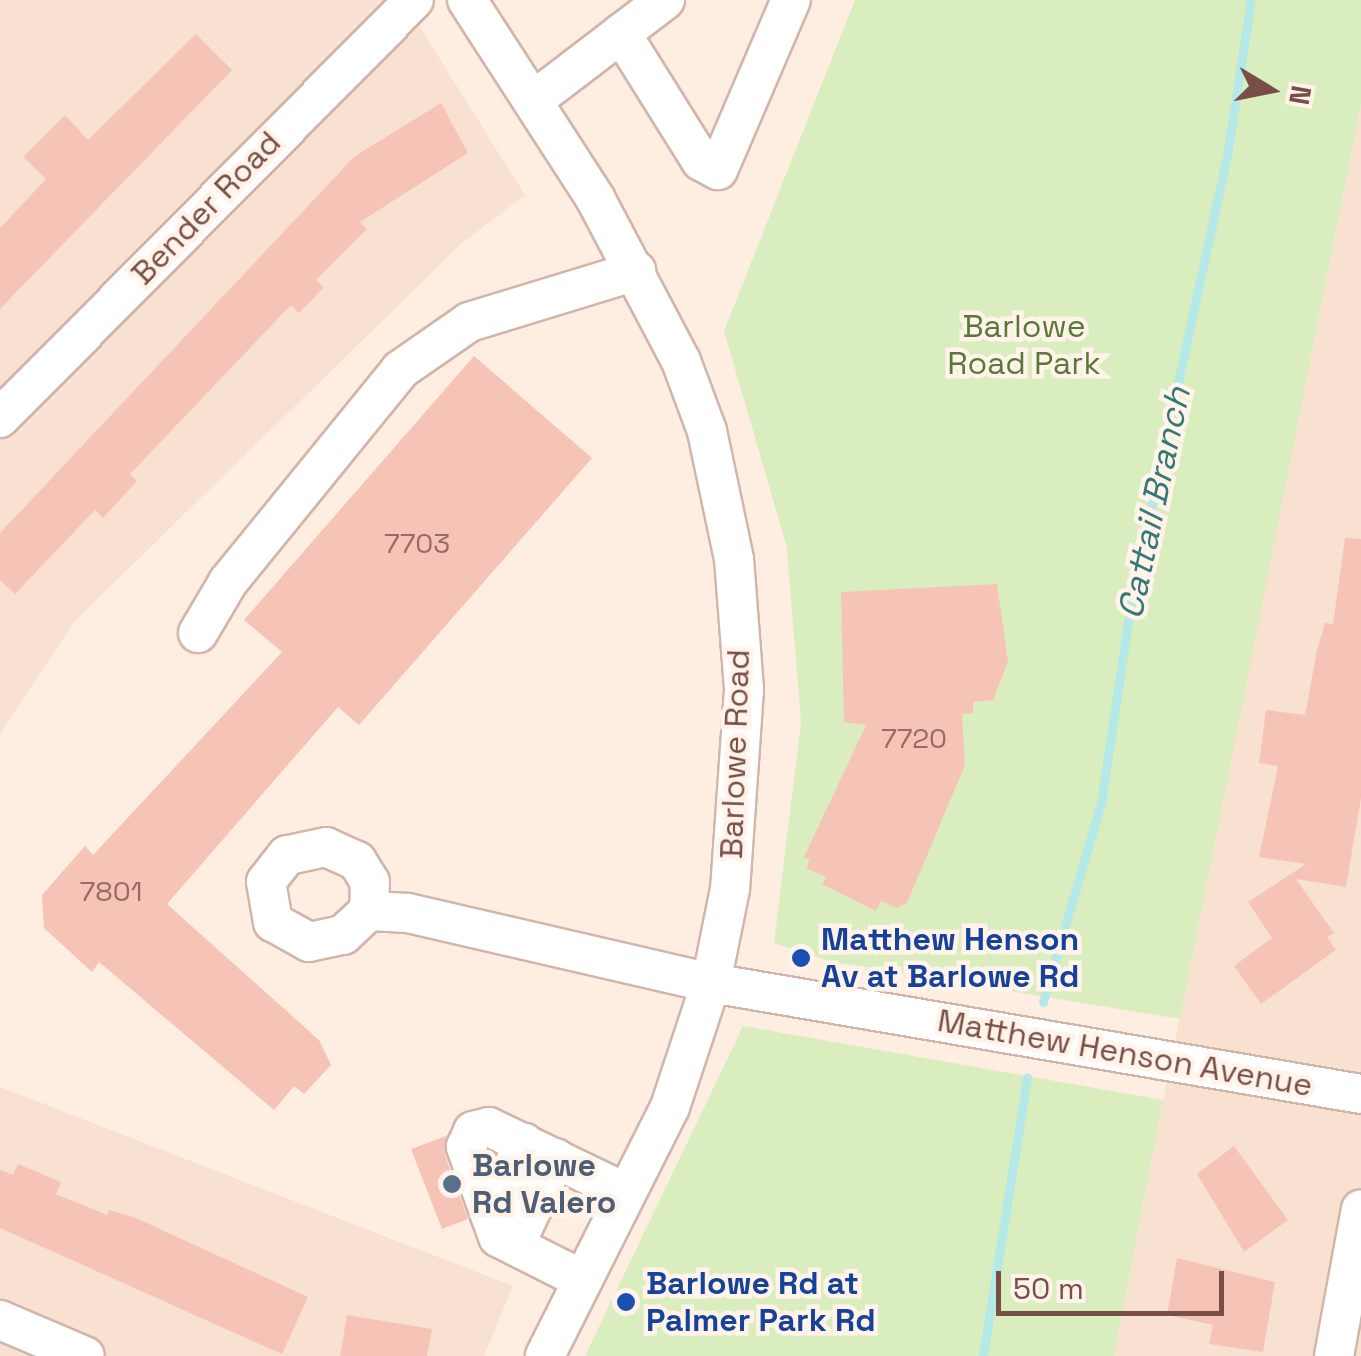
<!DOCTYPE html>
<style>
body{margin:0}
#map{position:relative;width:1361px;height:1356px;overflow:hidden;background:#feeee2;font-family:"Space Grotesk",sans-serif}
div>[style]{position:absolute}
[style*='--x']{left:calc(var(--x)*1px);top:calc(var(--y)*1px);width:calc(var(--w)*1px);rotate:calc(var(--a)*1deg)}
.residential>*{inset:0;background:#f9e1d2}
.green>*{inset:0;background:#daedbf}
.stream>*{height:9px;margin:-4.5px;padding:0 4.5px;transform-origin:4.5px;border-radius:4.5px;background:#b4e9e7}
.building>*{inset:0;background:#f6c4b7}
.roads{filter:drop-shadow(2px 0 #d2b5aa) drop-shadow(-2px 0 #d2b5aa) drop-shadow(0 2px #d2b5aa) drop-shadow(0 -2px #d2b5aa)}
.minor>*{height:38px;margin:-19px;padding:0 19px;transform-origin:19px;border-radius:19px;background:#fff}
.dots>*{width:28px;height:28px;translate:-50% -50%;box-sizing:border-box;border:5px solid #fff3ea;border-radius:50%}
span{translate:-50% -50%;white-space:nowrap;text-align:center;line-height:1.15;-webkit-text-stroke:9px #fff3ea;paint-order:stroke}
.number-label{font-size:28px;color:#986c62}
.number-label span{-webkit-text-stroke-width:0}
.street-label{font-size:32px;color:#784e46}
.park-label{font-size:32px;color:#58793a}
.transit-label{font-size:32px;color:#164399;font-weight:700}
.left{translate:0 -50%;text-align:left}
.service-label{font-size:32px;color:#4e5e75;font-weight:700}
.water-label{font-size:35px;color:#357876;font-style:italic}
.north{position:absolute;left:1221px;top:40px;width:100px;height:100px;-webkit-text-stroke:8px #fff3ea;paint-order:stroke;rotate:100deg;font-size:28px;font-weight:700;line-height:40px;text-align:center;color:#784e46}
.north::after{content:'';display:block;margin:auto;width:35px;height:45px;background:#784e46;clip-path:polygon(50% 0,100% 100%,50% 72%,0 100%)}
.scale{position:absolute;left:996px;top:1271px;width:228px;height:45px;box-sizing:border-box;border:5px solid #784e46;border-top:0;padding-left:12px;font-size:30px;line-height:35px;white-space:nowrap;color:#784e46;-webkit-text-stroke:8px #fff3ea;paint-order:stroke}
</style>
<div id="map">
<div class="residential">
<i style="clip-path:polygon(0 0,403px 0,525px 195px,461px 244px,75px 621px,0 734px)"></i>
<i style="clip-path:polygon(1361px 104px,1361px 1356px,1114px 1356px,1163px 1100px)"></i>
<i style="clip-path:polygon(0 1087px,513px 1286px,484px 1356px,0 1356px)"></i>
</div>
<div class="green">
<i style="clip-path:polygon(855px 0,1361px 0,1361px 104px,1180px 1019px,829px 961px,774px 943px,801px 723px,787px 548px,724px 331px)"></i>
<i style="clip-path:polygon(743px 1026px,1163px 1100px,1114px 1356px,585px 1356px)"></i>
</div>
<div class="stream">
<i style="--x:1043;--y:1002;--w:207;--a:-73.8"></i>
<i style="--x:1101;--y:803;--w:210;--a:-81.5"></i>
<i style="--x:1132;--y:595;--w:449;--a:-77.8"></i>
<i style="--x:1227;--y:156;--w:158;--a:-81.3"></i>
<i style="--x:983;--y:1356;--w:282;--a:-81"></i>
</div>
<div class="building">
<i style="clip-path:polygon(196px 34px,232px 70px,0 309px,0 228px,46px 179px,23px 157px,65px 115px,88px 140px)"></i>
<i style="clip-path:polygon(441px 103px,468px 153px,360px 222px,367px 229px,316px 280px,324px 287px,299px 313px,291px 305px,130px 474px,137px 481px,103px 518px,95px 510px,15px 594px,0 580px,0 533px,355px 156px)"></i>
<i style="clip-path:polygon(474px 356px,592px 458px,359px 725px,338px 707px,167px 904px,319px 1040px,331px 1065px,304px 1094px,294px 1086px,274px 1110px,99px 962px,92px 972px,44px 928px,42px 895px,85px 846px,93px 855px,282px 652px,244px 620px)"></i>
<i style="clip-path:polygon(1345px 538px,1361px 539px,1361px 798px,1346px 887px,1296px 879px,1334px 933px,1327px 937px,1336px 950px,1261px 1004px,1234px 966px,1272px 938px,1248px 902px,1306px 864px,1259px 857px,1278px 766px,1259px 763px,1266px 710px,1305px 715px,1317px 650px,1325px 623px,1333px 624px)"></i>
<i style="clip-path:polygon(997px 584px,1008px 662px,993px 700px,973px 702px,973px 713px,962px 714px,965px 765px,907px 903px,897px 908px,881px 901px,876px 911px,822px 884px,826px 877px,806px 868px,810px 860px,804px 857px,866px 725px,844px 722px,841px 592px)"></i>
<i style="clip-path:polygon(446px 1136px,445px 1155px,468px 1219px,442px 1229px,411px 1149px)"></i>
<i style="clip-path:polygon(1234px 1146px,1288px 1220px,1244px 1252px,1197px 1174px)"></i>
<i style="clip-path:polygon(18px 1164px,61px 1182px,56px 1194px,107px 1215px,109px 1210px,136px 1218px,308px 1297px,282px 1354px,0 1228px,0 1170px,13px 1175px)"></i>
<i style="clip-path:polygon(1177px 1258px,1275px 1282px,1263px 1352px,1209px 1344px,1213px 1325px,1167px 1315px)"></i>
<i style="clip-path:polygon(347px 1315px,432px 1329px,427px 1356px,340px 1356px)"></i>
</div>
<div class="roads">
<div class="minor">
<i style="--x:467;--y:0;--w:236;--a:57.1"></i>
<i style="--x:595;--y:198;--w:184;--a:62.2"></i>
<i style="--x:681;--y:361;--w:75;--a:69.6"></i>
<i style="--x:707;--y:431;--w:131;--a:78.1"></i>
<i style="--x:734;--y:559;--w:131;--a:85.6"></i>
<i style="--x:744;--y:690;--w:199;--a:94"></i>
<i style="--x:730;--y:889;--w:96;--a:101.4"></i>
<i style="--x:711;--y:983;--w:131;--a:108.3"></i>
<i style="--x:670;--y:1107;--w:279;--a:116.7"></i>
<i style="--x:621;--y:33;--w:151;--a:58"></i>
<i style="--x:701;--y:161;--w:19;--a:28"></i>
<i style="--x:718;--y:170;--w:185;--a:-66.8"></i>
<i style="--x:534;--y:100;--w:165;--a:-37.4"></i>
<i style="--x:0;--y:418;--w:588;--a:-45.28"></i>
<i style="--x:198;--y:633;--w:59;--a:-59.5"></i>
<i style="--x:228;--y:582;--w:273;--a:-50.9"></i>
<i style="--x:400;--y:370;--w:84;--a:-34.8"></i>
<i style="--x:469;--y:322;--w:175;--a:-17"></i>
<i style="--x:369;--y:911;--w:29;--a:-88"></i>
<i style="--x:370;--y:882;--w:25;--a:-122"></i>
<i style="--x:357;--y:861;--w:34;--a:-156"></i>
<i style="--x:326;--y:847;--w:40;--a:168"></i>
<i style="--x:287;--y:855;--w:34;--a:128"></i>
<i style="--x:266;--y:882;--w:41;--a:80.1"></i>
<i style="--x:273;--y:922;--w:41;--a:29.1"></i>
<i style="--x:309;--y:942;--w:35;--a:-12"></i>
<i style="--x:343;--y:935;--w:35;--a:-43"></i>
<i style="--x:369;--y:911;--w:39;--a:3"></i>
<i style="--x:408;--y:913;--w:311;--a:13"></i>
<i style="--x:711;--y:983;--w:659;--a:9.69"></i>
<i style="--x:490;--y:1215;--w:80;--a:-64.7"></i>
<i style="--x:515;--y:1245;--w:96;--a:-64.8"></i>
<i style="--x:583;--y:1280;--w:95;--a:-153.2"></i>
<i style="--x:498;--y:1237;--w:96;--a:-109.6"></i>
<i style="--x:466;--y:1147;--w:17;--a:-66"></i>
<i style="--x:473;--y:1131;--w:16;--a:-14"></i>
<i style="--x:489;--y:1127;--w:152;--a:25.7"></i>
<i style="--x:0;--y:1320;--w:92;--a:23"></i>
<i style="--x:1334;--y:1356;--w:149;--a:-79.6"></i>
</div>
</div>
<div class="dots">
<i style="left:801px;top:958px;background:#1a4fb4"></i>
<i style="left:452px;top:1184px;background:#5c6f8a"></i>
<i style="left:626px;top:1302px;background:#1a4fb4"></i>
</div>
<div class="number-label">
<span style="left:417px;top:543px">7703</span>
<span style="left:914px;top:738px">7720</span>
<span style="left:111px;top:891px">7801</span>
</div>
<div class="street-label">
<span style="left:206px;top:208px;rotate:-46deg">Bender Road</span>
<span style="left:735px;top:754px;rotate:-88deg">Barlowe Road</span>
<span style="left:1125px;top:1053px;rotate:10deg">Matthew Henson Avenue</span>
</div>
<div class="park-label">
<span style="left:1024px;top:345px">Barlowe<br>Road Park</span>
</div>
<div class="transit-label">
<span class="left" style="left:821px;top:958px">Matthew Henson<br>Av at Barlowe Rd</span>
<span class="left" style="left:646px;top:1302px">Barlowe Rd at<br>Palmer Park Rd</span>
</div>
<div class="service-label">
<span class="left" style="left:472px;top:1184px">Barlowe<br>Rd Valero</span>
</div>
<div class="water-label">
<span style="left:1154px;top:503px;rotate:-78deg">Cattail Branch</span>
</div>
<div class="north">N</div>
<div class="scale">50 m</div>
</div>
